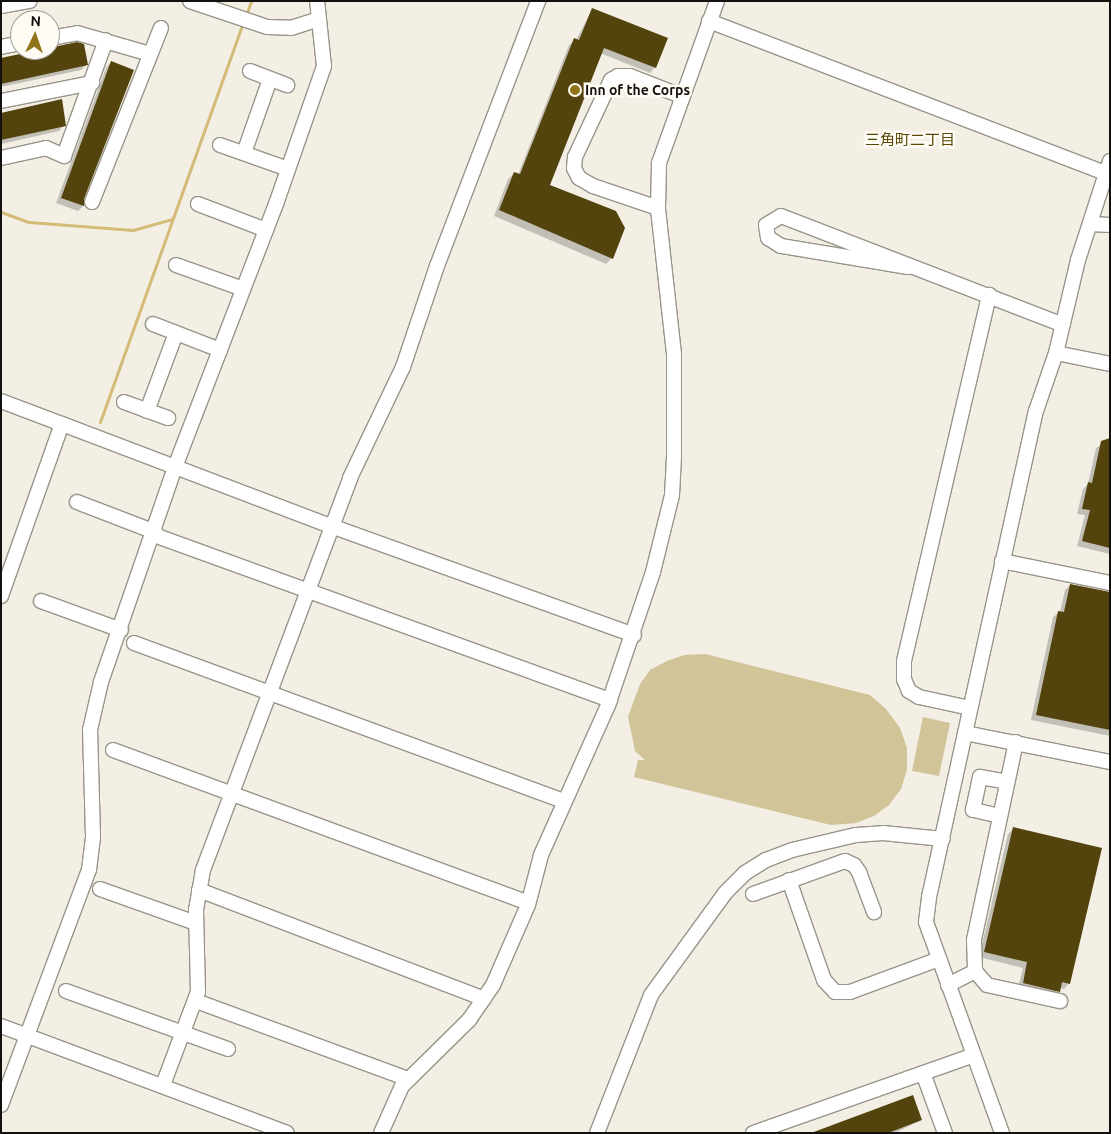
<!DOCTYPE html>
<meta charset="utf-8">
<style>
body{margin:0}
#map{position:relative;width:1111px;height:1134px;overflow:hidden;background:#f3efe4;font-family:Ubuntu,"Noto Sans JP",sans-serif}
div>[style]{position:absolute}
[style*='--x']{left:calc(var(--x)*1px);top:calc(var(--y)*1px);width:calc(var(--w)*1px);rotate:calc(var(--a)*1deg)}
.green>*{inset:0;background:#d2c499}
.shadow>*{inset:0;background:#0003}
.stream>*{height:3px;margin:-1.5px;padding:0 1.5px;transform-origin:1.5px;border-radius:1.5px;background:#d3bc78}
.building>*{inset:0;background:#53430d}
.roads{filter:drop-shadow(1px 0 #98948a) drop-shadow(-1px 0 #98948a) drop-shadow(0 1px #98948a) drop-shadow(0 -1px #98948a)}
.minor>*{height:14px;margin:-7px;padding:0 7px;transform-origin:7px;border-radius:7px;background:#fff}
.dots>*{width:14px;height:14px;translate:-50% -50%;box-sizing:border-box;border:2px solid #fffcf5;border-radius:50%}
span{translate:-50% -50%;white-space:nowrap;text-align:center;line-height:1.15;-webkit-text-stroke:5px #fffcf5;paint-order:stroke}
.poi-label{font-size:14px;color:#13110e;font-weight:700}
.left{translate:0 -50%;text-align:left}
.neighbourhood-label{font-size:15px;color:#594705}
.frame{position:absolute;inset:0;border:2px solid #13110e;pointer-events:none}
.north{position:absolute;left:10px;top:10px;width:50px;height:50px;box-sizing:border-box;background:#fffcf5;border:1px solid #a19e99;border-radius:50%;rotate:3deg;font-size:14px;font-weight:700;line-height:20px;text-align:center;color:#13110e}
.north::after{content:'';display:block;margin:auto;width:18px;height:22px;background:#8f7419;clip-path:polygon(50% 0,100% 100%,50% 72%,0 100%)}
</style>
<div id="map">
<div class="green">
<i style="clip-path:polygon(705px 654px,870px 695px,886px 709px,900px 728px,907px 748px,907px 770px,901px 789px,889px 805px,874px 816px,856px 823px,831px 825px,634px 777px,638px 760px,645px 760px,635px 751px,628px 717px,640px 684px,650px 670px,667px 661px,684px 655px)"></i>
<i style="clip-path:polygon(923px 717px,950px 723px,939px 776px,912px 771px)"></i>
</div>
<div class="shadow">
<i style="clip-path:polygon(592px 10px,655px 67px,650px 73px,600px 53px,548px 186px,612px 258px,606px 264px,494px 216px,508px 179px,514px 173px,518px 175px,569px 45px,576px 40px)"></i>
<i style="clip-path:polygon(1px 59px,86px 65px,81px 70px,1px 87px)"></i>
<i style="clip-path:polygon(111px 62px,83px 206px,78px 211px,56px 203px,106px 68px)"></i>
<i style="clip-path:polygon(1px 114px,64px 125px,59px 131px,1px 144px)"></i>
<i style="clip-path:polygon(1110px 439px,1110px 554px,1077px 546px,1085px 515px,1077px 514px,1083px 489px,1088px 484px,1096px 448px)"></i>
<i style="clip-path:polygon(1070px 585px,1110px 593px,1110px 736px,1031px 720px,1053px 617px,1060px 612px,1065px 590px)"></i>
<i style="clip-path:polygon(1013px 829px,1069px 983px,1064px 989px,1060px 988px,1053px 996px,1018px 988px,1023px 968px,979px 957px,1008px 834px)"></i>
<i style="clip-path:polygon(921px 1120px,895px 1133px,812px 1133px)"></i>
</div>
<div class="stream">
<i style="--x:246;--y:15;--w:15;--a:-70"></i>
<i style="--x:1;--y:212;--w:30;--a:20"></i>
<i style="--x:29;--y:222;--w:104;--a:4.4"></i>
<i style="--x:133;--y:230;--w:41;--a:-15.8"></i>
<i style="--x:100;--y:422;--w:424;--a:-70.3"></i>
</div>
<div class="building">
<i style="clip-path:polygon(592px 8px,668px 38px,656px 68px,604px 48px,550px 185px,616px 211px,625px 228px,613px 259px,499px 210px,514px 172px,520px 174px,574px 38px,579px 40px)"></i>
<i style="clip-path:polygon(77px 42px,84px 44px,88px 65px,1px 84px,1px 58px)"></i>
<i style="clip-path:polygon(111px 61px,134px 70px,84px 199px,84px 206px,61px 198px)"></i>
<i style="clip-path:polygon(62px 99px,66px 126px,1px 140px,1px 113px)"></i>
<i style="clip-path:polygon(1110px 438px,1110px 548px,1082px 541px,1090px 510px,1082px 509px,1088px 482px,1092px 483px,1101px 441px)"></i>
<i style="clip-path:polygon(1070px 584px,1110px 592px,1110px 730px,1036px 715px,1058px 611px,1064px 612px)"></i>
<i style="clip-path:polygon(1013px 827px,1102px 848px,1070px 984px,1062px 982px,1060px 992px,1023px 983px,1027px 962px,984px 952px)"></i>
<i style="clip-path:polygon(913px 1095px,922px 1120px,888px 1133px,811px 1133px)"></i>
</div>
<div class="roads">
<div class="minor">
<i style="--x:190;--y:1;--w:81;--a:18.7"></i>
<i style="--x:267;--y:27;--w:24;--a:2"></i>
<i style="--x:291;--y:28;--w:29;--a:-18"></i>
<i style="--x:1;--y:6;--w:29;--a:-10"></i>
<i style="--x:709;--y:21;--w:425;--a:21"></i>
<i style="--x:50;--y:38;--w:27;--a:-10"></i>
<i style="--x:77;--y:33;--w:76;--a:16"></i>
<i style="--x:1;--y:47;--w:19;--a:-12"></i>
<i style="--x:250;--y:71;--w:40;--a:21"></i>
<i style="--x:1;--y:101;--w:93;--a:-11.2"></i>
<i style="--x:220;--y:145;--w:72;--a:19.4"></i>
<i style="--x:244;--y:153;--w:78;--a:-70.6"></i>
<i style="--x:1;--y:158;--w:46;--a:-12.5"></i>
<i style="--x:46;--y:148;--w:20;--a:24"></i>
<i style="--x:64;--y:156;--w:123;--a:-70.1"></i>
<i style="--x:92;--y:202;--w:187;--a:-68.4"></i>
<i style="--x:198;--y:204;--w:73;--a:20.9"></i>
<i style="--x:658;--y:208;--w:69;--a:-161.3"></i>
<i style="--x:593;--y:186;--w:16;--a:-150"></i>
<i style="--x:579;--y:178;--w:11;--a:-117"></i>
<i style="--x:574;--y:168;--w:11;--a:-85"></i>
<i style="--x:575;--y:157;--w:85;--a:-64.9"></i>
<i style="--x:611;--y:80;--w:8;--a:-30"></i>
<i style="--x:618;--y:76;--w:12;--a:0"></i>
<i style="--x:630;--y:76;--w:55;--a:21.4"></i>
<i style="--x:1090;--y:224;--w:20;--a:3"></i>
<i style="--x:176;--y:265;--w:71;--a:19.7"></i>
<i style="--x:908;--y:267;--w:129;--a:-170.6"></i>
<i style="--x:781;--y:246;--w:15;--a:-148"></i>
<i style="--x:768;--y:238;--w:13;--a:-99"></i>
<i style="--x:766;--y:225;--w:17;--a:-31"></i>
<i style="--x:781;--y:216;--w:302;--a:21.1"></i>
<i style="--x:153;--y:324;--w:72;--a:21.2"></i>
<i style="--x:1056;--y:353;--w:55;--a:11.5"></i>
<i style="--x:1;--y:401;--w:65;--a:20.7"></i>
<i style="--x:124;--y:402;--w:47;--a:20"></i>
<i style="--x:147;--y:411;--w:83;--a:-69.6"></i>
<i style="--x:77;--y:502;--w:84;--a:21"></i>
<i style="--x:154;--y:535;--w:485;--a:19.9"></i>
<i style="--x:1002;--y:561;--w:110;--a:11.5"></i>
<i style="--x:1;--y:596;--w:182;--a:-70.5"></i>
<i style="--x:62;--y:424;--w:288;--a:20.8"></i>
<i style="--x:331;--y:526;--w:322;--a:19.8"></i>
<i style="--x:41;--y:601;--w:85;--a:19.9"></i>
<i style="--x:134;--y:643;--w:458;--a:20.2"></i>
<i style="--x:970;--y:708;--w:52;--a:-167.8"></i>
<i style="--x:919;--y:697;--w:12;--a:-149"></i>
<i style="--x:909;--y:691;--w:13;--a:-113"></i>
<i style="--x:904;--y:679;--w:18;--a:-90"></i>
<i style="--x:904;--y:661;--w:376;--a:-76.9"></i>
<i style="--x:965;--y:733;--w:148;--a:11.3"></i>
<i style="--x:1016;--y:742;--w:202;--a:102"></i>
<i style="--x:974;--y:940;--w:31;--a:88"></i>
<i style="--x:975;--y:971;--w:18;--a:49"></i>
<i style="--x:987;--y:985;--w:75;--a:12.4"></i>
<i style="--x:113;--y:750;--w:442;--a:20.2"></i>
<i style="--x:1000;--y:816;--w:28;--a:-167"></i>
<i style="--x:973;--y:810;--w:34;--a:-78"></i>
<i style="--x:980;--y:777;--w:28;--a:10"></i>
<i style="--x:789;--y:880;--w:106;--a:70.7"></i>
<i style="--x:824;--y:980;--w:16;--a:47"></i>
<i style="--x:835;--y:992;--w:15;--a:0"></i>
<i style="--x:850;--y:992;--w:95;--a:-20.3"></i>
<i style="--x:100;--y:889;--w:102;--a:19.5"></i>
<i style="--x:199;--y:890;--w:305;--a:20.9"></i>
<i style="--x:753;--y:894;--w:98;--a:-19.7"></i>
<i style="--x:845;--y:861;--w:10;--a:24"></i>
<i style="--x:854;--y:865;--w:9;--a:54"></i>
<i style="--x:859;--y:872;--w:43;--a:69.4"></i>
<i style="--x:948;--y:985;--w:30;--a:-27"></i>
<i style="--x:66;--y:991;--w:172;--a:19.7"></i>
<i style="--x:196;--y:1001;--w:226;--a:20.2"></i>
<i style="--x:1;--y:1026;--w:305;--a:20.5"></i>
<i style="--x:923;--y:1073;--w:64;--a:69.9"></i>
<i style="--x:163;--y:1085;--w:99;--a:-69.4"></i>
<i style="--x:198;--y:992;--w:82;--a:-91.4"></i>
<i style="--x:196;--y:910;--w:41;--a:-80.1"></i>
<i style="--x:203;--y:870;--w:419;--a:-69.4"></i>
<i style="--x:350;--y:478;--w:123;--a:-64.5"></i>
<i style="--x:403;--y:367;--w:107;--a:-71.4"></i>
<i style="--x:437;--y:266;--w:284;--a:-69.1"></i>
<i style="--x:1;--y:1105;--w:251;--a:-69.5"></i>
<i style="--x:89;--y:870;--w:34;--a:-83"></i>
<i style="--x:93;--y:836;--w:106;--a:-91.6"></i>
<i style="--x:90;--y:730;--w:49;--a:-77.1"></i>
<i style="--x:101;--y:682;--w:227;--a:-71"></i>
<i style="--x:175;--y:467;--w:282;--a:-69"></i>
<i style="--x:276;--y:204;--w:146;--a:-70.8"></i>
<i style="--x:324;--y:66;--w:65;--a:-96.1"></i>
<i style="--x:381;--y:1133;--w:51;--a:-65.9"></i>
<i style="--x:402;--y:1086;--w:94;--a:-44.6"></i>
<i style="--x:469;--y:1020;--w:42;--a:-55.6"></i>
<i style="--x:493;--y:985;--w:87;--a:-66.4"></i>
<i style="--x:528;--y:905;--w:52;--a:-75.4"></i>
<i style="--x:541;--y:855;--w:164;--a:-65.9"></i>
<i style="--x:608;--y:705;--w:140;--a:-71.3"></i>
<i style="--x:653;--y:572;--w:79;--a:-76.1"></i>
<i style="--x:672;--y:495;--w:38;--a:-87"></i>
<i style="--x:674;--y:457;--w:103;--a:-90"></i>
<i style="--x:674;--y:354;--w:147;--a:-96.3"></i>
<i style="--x:658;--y:208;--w:45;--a:-88.7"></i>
<i style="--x:659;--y:163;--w:172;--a:-70.3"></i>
<i style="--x:597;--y:1133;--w:148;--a:-68.6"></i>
<i style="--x:651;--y:995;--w:126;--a:-54"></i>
<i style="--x:725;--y:893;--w:28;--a:-45"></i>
<i style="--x:745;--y:873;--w:25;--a:-32"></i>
<i style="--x:766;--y:860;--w:28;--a:-21"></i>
<i style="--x:792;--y:850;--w:66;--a:-13.2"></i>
<i style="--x:856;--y:835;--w:27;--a:-4"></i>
<i style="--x:883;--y:833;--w:60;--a:5.7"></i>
<i style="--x:753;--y:1133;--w:232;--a:-19.4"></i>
<i style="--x:1002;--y:1133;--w:209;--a:-109.8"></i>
<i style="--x:931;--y:936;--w:15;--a:-110"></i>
<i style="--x:926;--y:922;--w:25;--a:-83"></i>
<i style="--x:929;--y:897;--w:498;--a:-77.6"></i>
<i style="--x:1036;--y:411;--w:61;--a:-71"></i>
<i style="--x:1056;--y:353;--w:96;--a:-76.7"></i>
<i style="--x:1078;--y:260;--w:104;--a:-72.1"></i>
</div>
</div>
<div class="dots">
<i style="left:575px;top:90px;background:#8f7419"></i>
</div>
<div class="poi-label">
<span class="left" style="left:585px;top:90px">Inn of the Corps</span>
</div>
<div class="neighbourhood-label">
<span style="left:910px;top:140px">三角町二丁目</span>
</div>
<div class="frame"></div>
<div class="north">N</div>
</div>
